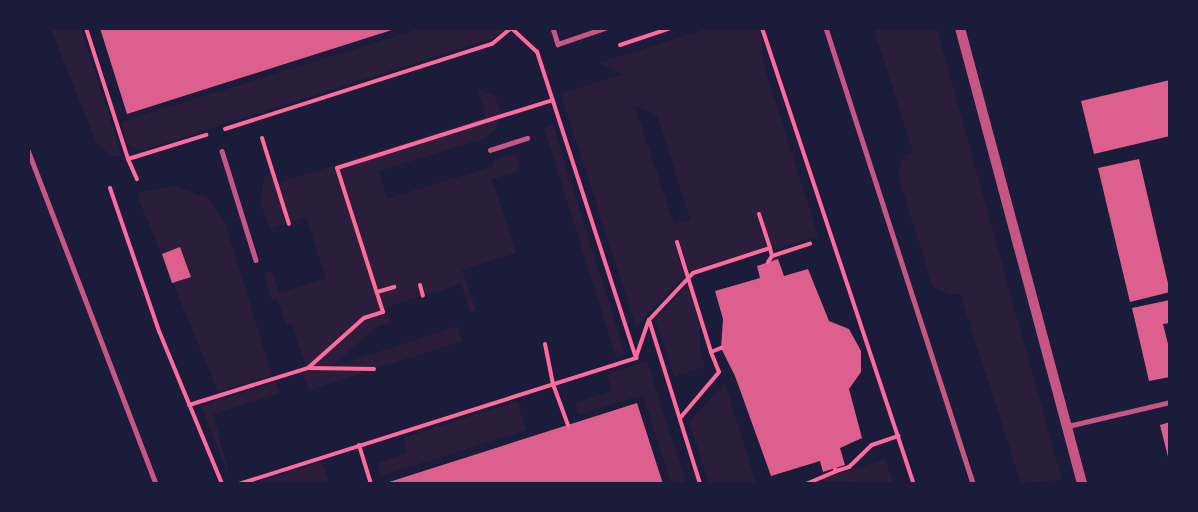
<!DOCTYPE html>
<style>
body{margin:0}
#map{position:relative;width:1198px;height:512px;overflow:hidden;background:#1b1b3a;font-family:"Exo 2",sans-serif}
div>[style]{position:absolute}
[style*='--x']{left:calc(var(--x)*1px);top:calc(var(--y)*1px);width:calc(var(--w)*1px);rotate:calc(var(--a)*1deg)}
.green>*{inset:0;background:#2a1e3b}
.building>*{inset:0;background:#dd5f8e}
.path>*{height:4px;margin:-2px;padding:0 2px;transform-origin:2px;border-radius:2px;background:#ff6b9d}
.service>*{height:4.5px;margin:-2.25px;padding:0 2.25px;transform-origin:2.25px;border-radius:2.25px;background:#c65784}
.tertiary>*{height:10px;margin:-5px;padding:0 5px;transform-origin:5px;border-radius:5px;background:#c65784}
span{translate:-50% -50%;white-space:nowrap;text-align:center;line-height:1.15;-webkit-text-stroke:5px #1b1b3a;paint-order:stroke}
.frame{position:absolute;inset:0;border:30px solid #1b1b3a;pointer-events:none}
</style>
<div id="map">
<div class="green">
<i style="clip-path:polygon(51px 29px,81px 29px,122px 156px,112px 156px,97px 144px)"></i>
<i style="clip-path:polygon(419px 29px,506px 29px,493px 38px,141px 151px,127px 144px,121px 122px)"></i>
<i style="clip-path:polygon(evenodd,707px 29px,758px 29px,764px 43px,761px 52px,767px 75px,818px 236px,773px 250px,761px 214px,756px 214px,766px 247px,689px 271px,679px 240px,675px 245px,684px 276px,636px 327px,561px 94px,623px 74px,598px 63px,707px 29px,635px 106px,657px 115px,690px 219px,674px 224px,635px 106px)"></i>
<i style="clip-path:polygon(874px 29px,937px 29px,1062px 480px,1021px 483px,960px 294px,950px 295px,933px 287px,898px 176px,903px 157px,913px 152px)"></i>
<i style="clip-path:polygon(478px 90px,494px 95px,501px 112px,495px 130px,486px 138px,379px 171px,387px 199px,494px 166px,493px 161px,510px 154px,515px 156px,521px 165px,517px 172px,492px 179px,516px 253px,462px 270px,476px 310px,470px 312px,461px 284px,386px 307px,391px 322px,375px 328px,332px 367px,458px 326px,462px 341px,309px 390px,300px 366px,305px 364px,292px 324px,286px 325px,277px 298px,272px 300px,264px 273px,272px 271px,279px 293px,326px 278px,306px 217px,270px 229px,261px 204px,264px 177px,271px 172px,275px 184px,486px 117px)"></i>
<i style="clip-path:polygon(553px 125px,625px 354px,616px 357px,544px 128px)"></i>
<i style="clip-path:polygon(173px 186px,206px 197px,225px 222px,272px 375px,218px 392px,136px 193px)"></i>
<i style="clip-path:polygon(687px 286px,700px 324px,700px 351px,705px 367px,674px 377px,656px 319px)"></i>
<i style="clip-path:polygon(647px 361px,686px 483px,671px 483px,643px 395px,579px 415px,575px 403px,612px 391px,607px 374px)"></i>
<i style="clip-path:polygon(276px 382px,280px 393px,213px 414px,231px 482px,201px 406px)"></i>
<i style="clip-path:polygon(725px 383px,756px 483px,709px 483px,689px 422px)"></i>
<i style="clip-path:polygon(517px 401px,526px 430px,381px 476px,377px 463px,407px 453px,403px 438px)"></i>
<i style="clip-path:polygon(885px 459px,893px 483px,816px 481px)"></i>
<i style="clip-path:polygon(322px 462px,329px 483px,256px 483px)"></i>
</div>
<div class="building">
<i style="clip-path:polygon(100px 28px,395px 28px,395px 29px,127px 114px)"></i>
<i style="clip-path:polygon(1170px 80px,1170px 136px,1094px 154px,1081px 101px)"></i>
<i style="clip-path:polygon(1139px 159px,1170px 292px,1130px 302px,1098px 168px)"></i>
<i style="clip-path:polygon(180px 247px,191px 277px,172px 283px,162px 254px)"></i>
<i style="clip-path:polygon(778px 259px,784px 276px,808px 269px,829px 321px,849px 329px,861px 351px,861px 372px,849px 389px,862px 438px,840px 448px,845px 465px,823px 472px,820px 461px,771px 476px,735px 376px,721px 348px,723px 319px,715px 291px,760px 278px,757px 266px)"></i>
<i style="clip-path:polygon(1170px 300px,1170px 323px,1163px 324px,1170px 352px,1170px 377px,1149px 381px,1132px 308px)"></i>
<i style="clip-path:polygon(637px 403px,663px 484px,386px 484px,386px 483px)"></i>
<i style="clip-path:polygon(1170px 422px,1170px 461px,1169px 461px,1160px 425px)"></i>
</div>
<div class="path">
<i style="--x:86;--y:28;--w:138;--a:72.2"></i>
<i style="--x:128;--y:159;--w:82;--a:-17.1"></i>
<i style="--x:762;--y:28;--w:481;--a:71.6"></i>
<i style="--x:620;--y:45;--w:54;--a:-18.4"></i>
<i style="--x:225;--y:129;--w:280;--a:-17.7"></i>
<i style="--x:492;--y:44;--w:25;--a:-40"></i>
<i style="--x:262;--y:138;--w:90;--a:72.6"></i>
<i style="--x:128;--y:159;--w:22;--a:66"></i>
<i style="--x:110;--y:188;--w:151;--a:71.1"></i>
<i style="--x:159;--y:331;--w:165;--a:67.6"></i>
<i style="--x:759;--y:214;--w:36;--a:72"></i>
<i style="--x:677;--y:242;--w:115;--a:72.8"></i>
<i style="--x:711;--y:352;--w:11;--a:-22"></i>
<i style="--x:768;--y:262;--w:7;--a:-56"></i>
<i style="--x:420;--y:285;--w:11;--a:75"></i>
<i style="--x:377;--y:292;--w:18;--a:-16"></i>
<i style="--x:649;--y:320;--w:64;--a:-46.9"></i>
<i style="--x:693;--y:273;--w:81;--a:-18"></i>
<i style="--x:770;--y:248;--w:8;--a:76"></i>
<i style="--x:772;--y:256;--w:40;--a:-18"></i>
<i style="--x:545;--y:344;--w:41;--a:78.7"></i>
<i style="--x:553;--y:384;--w:44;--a:69.9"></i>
<i style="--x:636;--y:357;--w:39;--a:-71"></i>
<i style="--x:649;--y:320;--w:172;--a:72.7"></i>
<i style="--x:309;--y:368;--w:65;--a:0.9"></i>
<i style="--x:189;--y:405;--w:125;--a:-17.3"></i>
<i style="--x:308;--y:368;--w:75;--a:-41.8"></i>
<i style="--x:364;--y:318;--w:20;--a:-18"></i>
<i style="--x:383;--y:312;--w:151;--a:-107.7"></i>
<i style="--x:337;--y:168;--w:226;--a:-17.5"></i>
<i style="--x:681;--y:417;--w:59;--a:-49.8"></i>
<i style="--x:719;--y:372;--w:22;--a:-112"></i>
<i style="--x:359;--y:445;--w:41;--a:72.9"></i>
<i style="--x:836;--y:471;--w:14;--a:-17"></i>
<i style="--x:849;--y:467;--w:32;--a:-44"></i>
<i style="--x:872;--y:445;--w:28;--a:-19"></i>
<i style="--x:239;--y:484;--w:417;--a:-17.6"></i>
<i style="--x:636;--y:358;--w:322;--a:-107.9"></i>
<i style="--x:537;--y:52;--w:35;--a:-137"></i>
<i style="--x:806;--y:484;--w:33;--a:-23"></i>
<i style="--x:836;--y:471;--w:2;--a:-117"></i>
</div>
<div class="service">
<i style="--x:553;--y:28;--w:17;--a:73"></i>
<i style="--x:558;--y:44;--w:50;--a:-18.8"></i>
<i style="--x:826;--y:28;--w:479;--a:72.1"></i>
<i style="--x:28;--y:150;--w:358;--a:69"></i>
<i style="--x:490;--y:150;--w:39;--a:-18"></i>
<i style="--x:222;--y:151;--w:114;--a:72.7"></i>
<i style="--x:1068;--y:426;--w:105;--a:-13.2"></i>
</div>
<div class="tertiary">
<i style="--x:960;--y:28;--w:472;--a:75"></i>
</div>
<div class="frame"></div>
</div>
